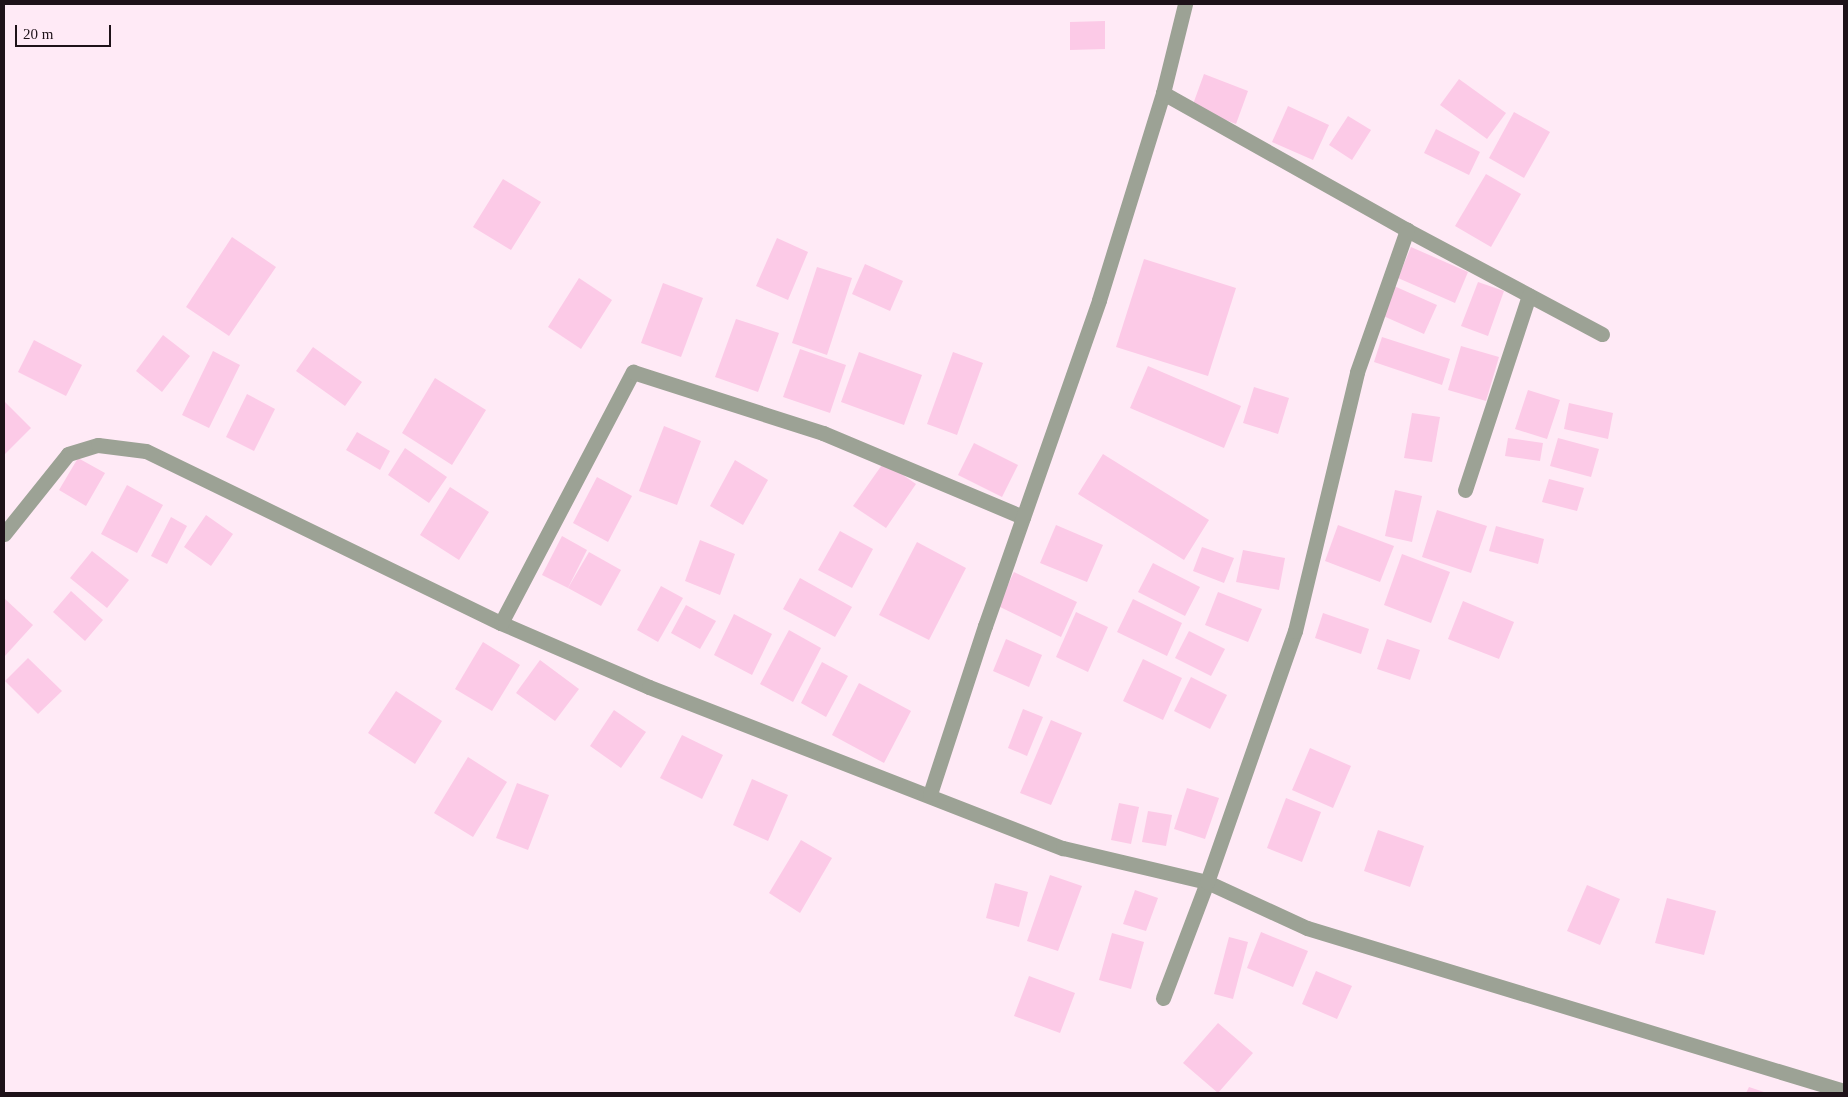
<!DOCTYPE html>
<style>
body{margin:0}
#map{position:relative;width:1848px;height:1097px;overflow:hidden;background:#ffeaf6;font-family:"Times New Roman",serif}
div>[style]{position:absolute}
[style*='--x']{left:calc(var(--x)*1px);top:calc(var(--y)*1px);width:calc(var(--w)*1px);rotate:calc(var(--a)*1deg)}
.building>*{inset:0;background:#fccae7}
.minor>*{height:15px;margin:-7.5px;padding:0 7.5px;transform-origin:7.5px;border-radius:7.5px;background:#9ca295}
span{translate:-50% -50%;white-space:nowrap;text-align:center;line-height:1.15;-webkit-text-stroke:4px #ffeaf6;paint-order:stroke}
.frame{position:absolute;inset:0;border:5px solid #1e1219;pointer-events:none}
.scale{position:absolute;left:15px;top:25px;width:96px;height:22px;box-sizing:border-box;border:2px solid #1e1219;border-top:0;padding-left:6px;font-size:15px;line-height:18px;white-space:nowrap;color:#1e1219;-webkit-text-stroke:4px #ffeaf6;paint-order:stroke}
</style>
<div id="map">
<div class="building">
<i style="clip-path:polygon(1105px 21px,1105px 49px,1070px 50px,1070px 22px)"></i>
<i style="clip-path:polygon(1204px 74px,1248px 91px,1236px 124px,1192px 107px)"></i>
<i style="clip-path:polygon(1459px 79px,1506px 113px,1487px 139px,1440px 105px)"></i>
<i style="clip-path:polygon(1288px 106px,1329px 125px,1313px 160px,1272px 142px)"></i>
<i style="clip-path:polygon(1514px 112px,1550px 132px,1524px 178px,1489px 158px)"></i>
<i style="clip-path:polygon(1348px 116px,1371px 130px,1352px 160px,1329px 145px)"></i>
<i style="clip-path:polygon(1436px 129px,1480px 152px,1469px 175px,1424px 153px)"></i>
<i style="clip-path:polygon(1486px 174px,1521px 194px,1491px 247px,1455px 226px)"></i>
<i style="clip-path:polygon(503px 179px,541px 202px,511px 250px,473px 227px)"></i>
<i style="clip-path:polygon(232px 237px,276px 267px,229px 336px,186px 307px)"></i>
<i style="clip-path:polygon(777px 238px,808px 252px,788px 300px,756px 286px)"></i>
<i style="clip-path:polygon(1411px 247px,1468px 272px,1455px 303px,1398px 278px)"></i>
<i style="clip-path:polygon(1144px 259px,1236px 288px,1208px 376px,1116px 347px)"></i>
<i style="clip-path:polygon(865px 264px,903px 281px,890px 311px,852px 294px)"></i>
<i style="clip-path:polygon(817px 267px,852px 278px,827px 355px,792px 343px)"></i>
<i style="clip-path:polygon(579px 278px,612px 300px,581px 349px,548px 327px)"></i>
<i style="clip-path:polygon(1478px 282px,1504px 291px,1488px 336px,1461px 326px)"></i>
<i style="clip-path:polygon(663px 283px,703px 298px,681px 357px,641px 343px)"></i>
<i style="clip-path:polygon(1394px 286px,1437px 305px,1424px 334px,1381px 315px)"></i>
<i style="clip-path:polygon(736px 319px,779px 333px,758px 392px,715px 377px)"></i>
<i style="clip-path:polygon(163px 335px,190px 356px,162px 392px,136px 371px)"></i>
<i style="clip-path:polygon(1382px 337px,1450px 359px,1442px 385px,1374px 362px)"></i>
<i style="clip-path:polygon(34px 340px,82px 365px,66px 396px,18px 372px)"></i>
<i style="clip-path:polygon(1461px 346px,1499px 357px,1486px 401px,1448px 390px)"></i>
<i style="clip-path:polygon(313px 347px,362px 382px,345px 406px,296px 371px)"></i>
<i style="clip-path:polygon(800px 349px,846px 365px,830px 413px,783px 397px)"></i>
<i style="clip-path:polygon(213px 351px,240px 365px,209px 428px,182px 415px)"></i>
<i style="clip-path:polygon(859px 352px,922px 375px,904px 425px,841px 402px)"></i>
<i style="clip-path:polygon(953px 352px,983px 363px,957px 435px,927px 424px)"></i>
<i style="clip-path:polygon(1148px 366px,1241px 406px,1224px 448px,1130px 408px)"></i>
<i style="clip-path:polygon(435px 378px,486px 410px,452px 465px,402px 433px)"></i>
<i style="clip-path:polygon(1254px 387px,1289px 398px,1278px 434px,1243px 423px)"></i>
<i style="clip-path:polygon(1528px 390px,1560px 400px,1547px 439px,1515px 429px)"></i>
<i style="clip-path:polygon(247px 394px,275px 409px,254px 451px,226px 437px)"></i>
<i style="clip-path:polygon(5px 402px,31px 428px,4px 455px,4px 403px)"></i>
<i style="clip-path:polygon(1569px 403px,1613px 413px,1608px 439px,1564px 429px)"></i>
<i style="clip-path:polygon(1412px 413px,1440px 417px,1432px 462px,1404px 458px)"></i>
<i style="clip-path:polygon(664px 426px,701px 441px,677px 505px,639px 491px)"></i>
<i style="clip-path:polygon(357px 432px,390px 451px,380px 470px,346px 450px)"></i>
<i style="clip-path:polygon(1508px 438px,1543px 443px,1540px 461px,1505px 456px)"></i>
<i style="clip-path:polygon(1558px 438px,1599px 449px,1591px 477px,1550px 466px)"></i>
<i style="clip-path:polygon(974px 443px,1018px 465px,1002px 497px,958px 475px)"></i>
<i style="clip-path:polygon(405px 448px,447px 477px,429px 503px,388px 475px)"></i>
<i style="clip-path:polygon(1103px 454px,1209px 520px,1184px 560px,1078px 494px)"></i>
<i style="clip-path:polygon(78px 458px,105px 473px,86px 506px,59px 490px)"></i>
<i style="clip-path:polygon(735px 460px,768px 480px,743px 525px,710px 506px)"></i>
<i style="clip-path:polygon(884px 462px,916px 484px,886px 528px,853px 506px)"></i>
<i style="clip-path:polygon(597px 477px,632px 496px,608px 542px,573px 523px)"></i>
<i style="clip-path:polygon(1549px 479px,1584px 488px,1577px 511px,1542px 502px)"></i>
<i style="clip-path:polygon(127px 485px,163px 505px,137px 553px,101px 534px)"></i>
<i style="clip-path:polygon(450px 487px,489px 512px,459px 560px,420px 535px)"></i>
<i style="clip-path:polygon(1395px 490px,1422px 496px,1412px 542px,1385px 536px)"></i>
<i style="clip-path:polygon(1437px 510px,1487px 526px,1471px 573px,1422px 557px)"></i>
<i style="clip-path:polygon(206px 515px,233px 534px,211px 566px,184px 547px)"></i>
<i style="clip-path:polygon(171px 517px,187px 526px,167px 564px,151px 556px)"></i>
<i style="clip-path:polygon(1056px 525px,1103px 545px,1087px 582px,1040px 563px)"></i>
<i style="clip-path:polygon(1338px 525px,1394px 546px,1380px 582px,1325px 561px)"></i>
<i style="clip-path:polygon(1496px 526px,1544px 539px,1538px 564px,1489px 551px)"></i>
<i style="clip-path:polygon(840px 531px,873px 549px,852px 588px,818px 570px)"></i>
<i style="clip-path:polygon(562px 536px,587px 550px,568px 588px,542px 575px)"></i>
<i style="clip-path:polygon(700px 540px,735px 554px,720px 595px,685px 581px)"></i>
<i style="clip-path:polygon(917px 542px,966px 568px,929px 640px,879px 615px)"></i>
<i style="clip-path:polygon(1202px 547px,1234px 558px,1224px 583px,1193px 571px)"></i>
<i style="clip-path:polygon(1243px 550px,1285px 558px,1279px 590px,1236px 582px)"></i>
<i style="clip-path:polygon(92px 551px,129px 580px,107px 608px,70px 578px)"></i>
<i style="clip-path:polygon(589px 552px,621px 570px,601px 606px,568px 588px)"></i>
<i style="clip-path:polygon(1402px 554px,1450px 572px,1431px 623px,1384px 605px)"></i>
<i style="clip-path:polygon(1153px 563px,1200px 587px,1185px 616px,1138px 592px)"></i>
<i style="clip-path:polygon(1014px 572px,1077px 602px,1061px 637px,998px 606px)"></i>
<i style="clip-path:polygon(800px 578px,852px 607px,835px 637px,783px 609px)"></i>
<i style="clip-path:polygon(661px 586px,683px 598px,658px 642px,637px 630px)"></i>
<i style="clip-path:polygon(71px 591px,103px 620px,85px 641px,53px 612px)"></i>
<i style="clip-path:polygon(1218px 592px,1262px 609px,1248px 642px,1205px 625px)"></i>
<i style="clip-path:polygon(4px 598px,33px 625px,4px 657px)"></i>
<i style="clip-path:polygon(1133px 599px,1182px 623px,1167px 656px,1117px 632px)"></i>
<i style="clip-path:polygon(1463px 601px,1514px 622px,1499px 659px,1448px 639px)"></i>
<i style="clip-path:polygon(686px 605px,716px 621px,700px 649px,671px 633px)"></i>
<i style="clip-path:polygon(1076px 612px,1108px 627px,1088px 672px,1056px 657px)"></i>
<i style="clip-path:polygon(1323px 613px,1369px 629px,1361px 654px,1315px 638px)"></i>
<i style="clip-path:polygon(734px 614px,772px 634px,752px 675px,714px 655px)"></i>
<i style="clip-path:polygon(789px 630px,821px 648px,793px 702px,760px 684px)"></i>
<i style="clip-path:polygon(1189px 631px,1225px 649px,1211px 676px,1175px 658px)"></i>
<i style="clip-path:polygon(1006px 639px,1042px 655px,1029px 687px,993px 671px)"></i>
<i style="clip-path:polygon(1387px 639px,1420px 650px,1410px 680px,1377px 669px)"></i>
<i style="clip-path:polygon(483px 642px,520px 665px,492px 711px,455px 689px)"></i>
<i style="clip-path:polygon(28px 658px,62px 691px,38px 714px,5px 681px)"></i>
<i style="clip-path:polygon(1143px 659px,1182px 678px,1163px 720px,1123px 701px)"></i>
<i style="clip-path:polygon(540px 660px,579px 689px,555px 721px,516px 693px)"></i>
<i style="clip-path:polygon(822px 662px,848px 676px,826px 717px,801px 703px)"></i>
<i style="clip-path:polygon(1191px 677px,1227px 695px,1210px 729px,1174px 711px)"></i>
<i style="clip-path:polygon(859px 683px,911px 711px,884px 763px,832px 735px)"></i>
<i style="clip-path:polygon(396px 691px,442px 721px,415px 764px,368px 733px)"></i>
<i style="clip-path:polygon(1023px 709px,1043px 717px,1027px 756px,1008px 748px)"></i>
<i style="clip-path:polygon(614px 710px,646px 732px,621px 768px,590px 746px)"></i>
<i style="clip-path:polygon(1051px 720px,1082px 733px,1051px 805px,1020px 793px)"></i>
<i style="clip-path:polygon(682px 735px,723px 755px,702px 799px,660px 778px)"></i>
<i style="clip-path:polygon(1310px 748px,1351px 766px,1333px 808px,1292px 790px)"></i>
<i style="clip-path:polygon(468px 757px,507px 782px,473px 837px,434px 813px)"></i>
<i style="clip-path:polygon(752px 779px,788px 795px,768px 841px,733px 825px)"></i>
<i style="clip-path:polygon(517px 783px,549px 795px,528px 850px,496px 838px)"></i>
<i style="clip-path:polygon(1187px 788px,1219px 798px,1205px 839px,1174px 829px)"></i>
<i style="clip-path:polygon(1286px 798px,1321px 812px,1302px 862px,1267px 848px)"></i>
<i style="clip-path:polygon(1119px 803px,1139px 807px,1131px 844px,1111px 840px)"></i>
<i style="clip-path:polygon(1148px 811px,1172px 815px,1166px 846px,1142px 842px)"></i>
<i style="clip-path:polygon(1378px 830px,1424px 846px,1410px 887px,1364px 871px)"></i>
<i style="clip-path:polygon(801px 840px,832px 858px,800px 913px,769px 893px)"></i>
<i style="clip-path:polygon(1050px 875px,1082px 886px,1058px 951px,1027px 941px)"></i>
<i style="clip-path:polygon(995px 883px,1028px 892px,1019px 927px,986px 918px)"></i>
<i style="clip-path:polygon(1587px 885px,1620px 899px,1600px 945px,1567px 931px)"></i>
<i style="clip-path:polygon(1135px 890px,1158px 898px,1146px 931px,1123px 924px)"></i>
<i style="clip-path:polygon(1667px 898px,1716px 911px,1704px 955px,1655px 943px)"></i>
<i style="clip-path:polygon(1261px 932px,1308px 951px,1293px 987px,1247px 968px)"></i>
<i style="clip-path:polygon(1112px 933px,1144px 942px,1131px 989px,1099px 980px)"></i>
<i style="clip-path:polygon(1229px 937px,1248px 942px,1233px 999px,1214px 994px)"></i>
<i style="clip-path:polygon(1316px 971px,1352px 986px,1337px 1019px,1302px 1004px)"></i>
<i style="clip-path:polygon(1029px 976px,1075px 993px,1060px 1033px,1014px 1016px)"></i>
<i style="clip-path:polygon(1218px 1023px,1253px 1053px,1218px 1093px,1183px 1063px)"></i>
<i style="clip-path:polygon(1749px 1087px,1767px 1093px,1746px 1093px)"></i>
</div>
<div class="minor">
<i style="--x:1163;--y:93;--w:280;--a:29.3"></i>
<i style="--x:1407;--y:230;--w:221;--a:28.1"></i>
<i style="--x:1465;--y:490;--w:205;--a:-71.8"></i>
<i style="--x:4;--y:534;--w:102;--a:-51.3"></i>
<i style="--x:68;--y:454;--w:31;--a:-17"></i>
<i style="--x:98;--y:445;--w:48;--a:7.1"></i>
<i style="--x:146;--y:451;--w:394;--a:25.9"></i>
<i style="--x:501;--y:623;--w:161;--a:23.4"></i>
<i style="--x:649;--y:687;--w:444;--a:21.3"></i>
<i style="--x:1063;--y:848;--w:148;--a:13.3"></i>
<i style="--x:1207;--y:882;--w:110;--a:24.7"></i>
<i style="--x:1307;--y:928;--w:561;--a:16.89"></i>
<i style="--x:501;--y:623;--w:284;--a:-62.3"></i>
<i style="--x:633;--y:372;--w:200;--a:17.8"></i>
<i style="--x:823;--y:433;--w:217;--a:22.8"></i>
<i style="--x:930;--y:794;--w:177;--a:-71.9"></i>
<i style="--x:985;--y:626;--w:345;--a:-70.7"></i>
<i style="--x:1099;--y:300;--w:217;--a:-72.8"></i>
<i style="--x:1163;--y:93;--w:92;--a:-76.1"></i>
<i style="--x:1163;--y:998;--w:124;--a:-69.2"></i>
<i style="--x:1207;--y:882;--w:266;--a:-70.7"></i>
<i style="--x:1295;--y:631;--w:266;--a:-76.5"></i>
<i style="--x:1357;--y:372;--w:151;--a:-70.6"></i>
</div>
<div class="frame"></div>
<div class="scale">20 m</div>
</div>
